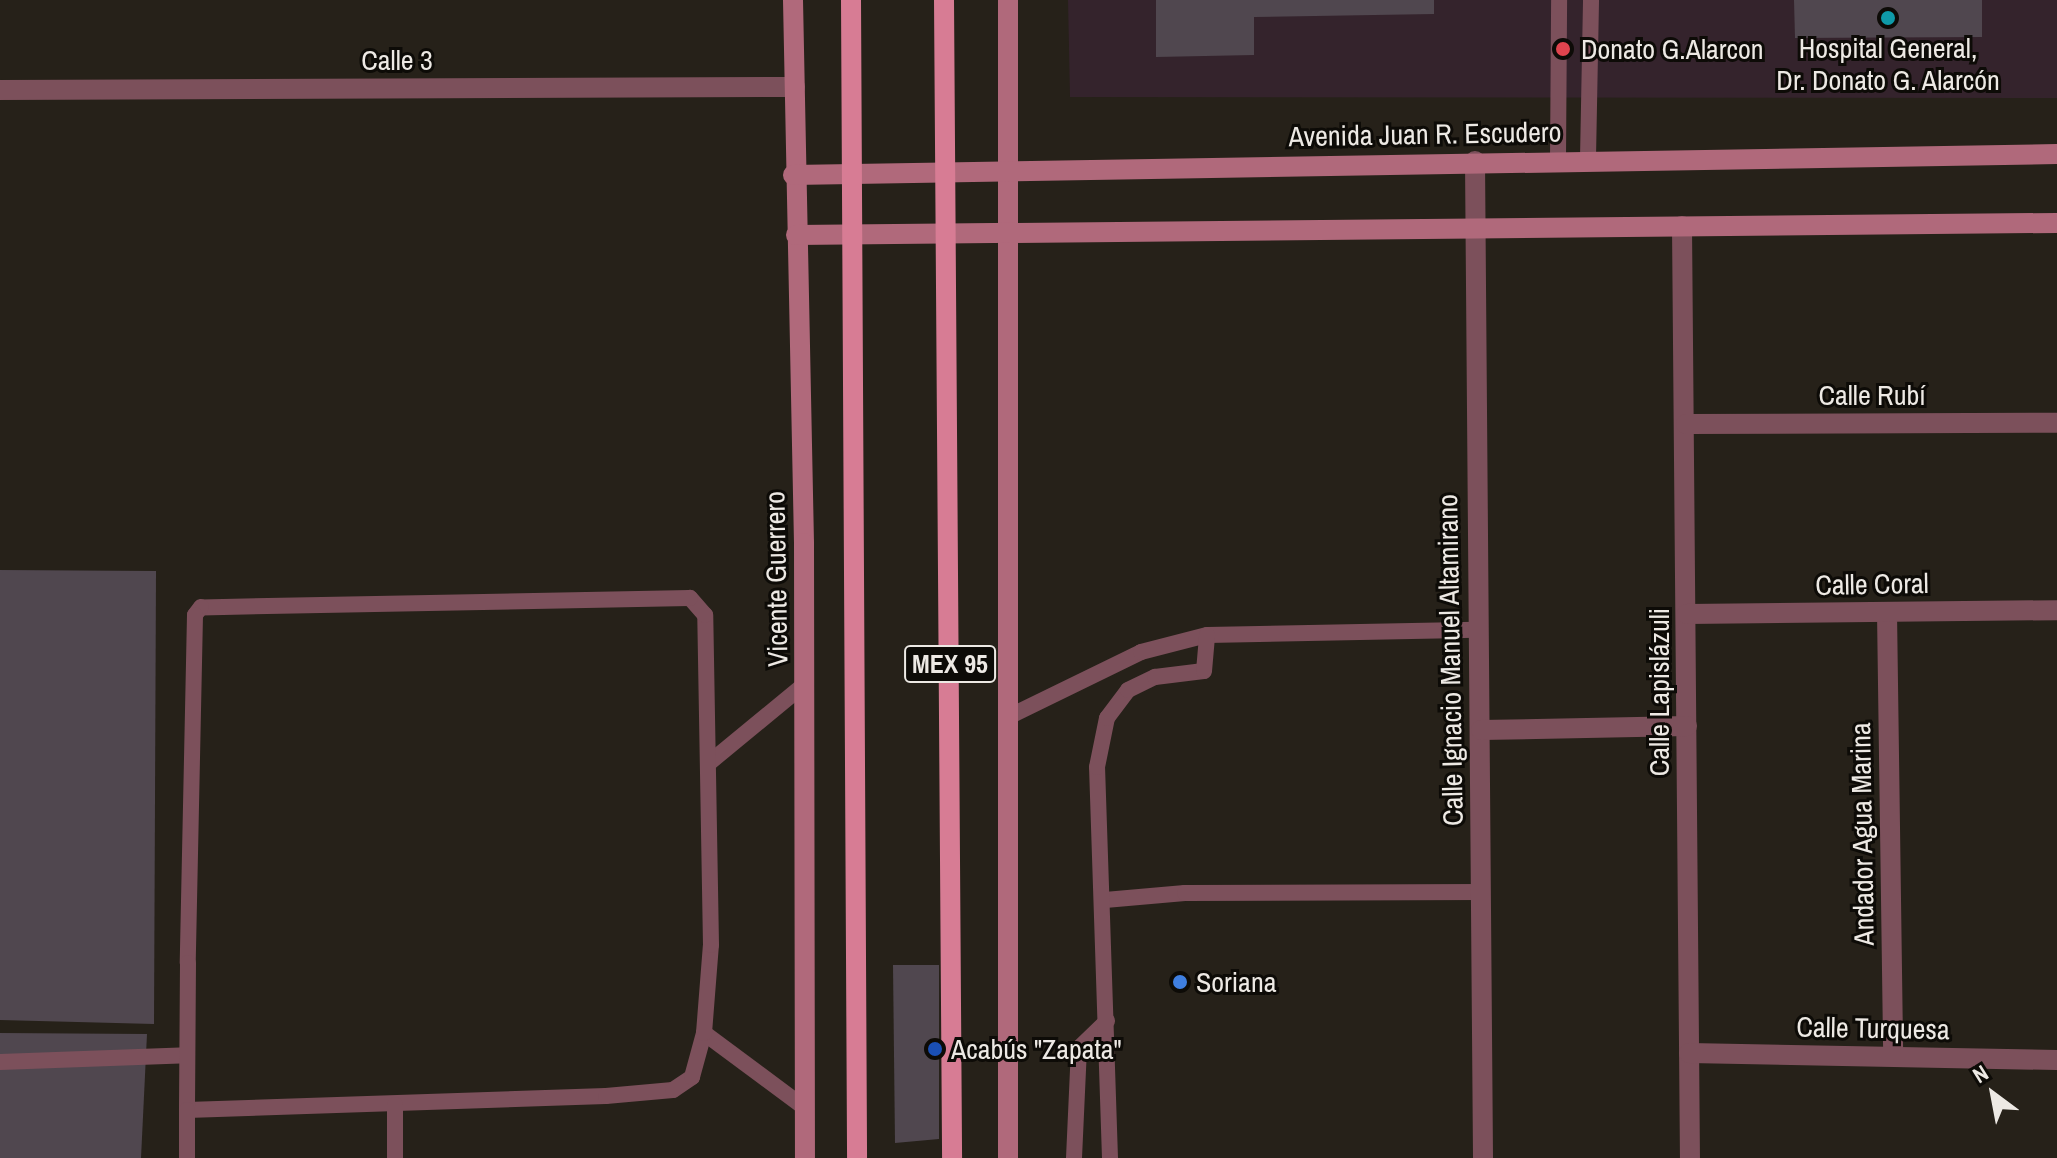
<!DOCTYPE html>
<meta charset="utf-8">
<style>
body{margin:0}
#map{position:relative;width:2057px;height:1158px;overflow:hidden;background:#262119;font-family:"Archivo Narrow",sans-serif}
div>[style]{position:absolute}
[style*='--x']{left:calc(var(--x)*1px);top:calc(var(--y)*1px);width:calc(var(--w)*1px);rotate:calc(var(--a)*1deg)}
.medical>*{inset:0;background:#34232c}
.building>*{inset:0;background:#50474f}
.lane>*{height:16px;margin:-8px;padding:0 8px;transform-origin:8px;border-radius:8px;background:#7c505b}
.street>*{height:20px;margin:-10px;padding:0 10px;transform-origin:10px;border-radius:10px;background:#7c505b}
.secondary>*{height:20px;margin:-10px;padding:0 10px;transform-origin:10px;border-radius:10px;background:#b0697b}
.primary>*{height:20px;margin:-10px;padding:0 10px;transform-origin:10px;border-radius:10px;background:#d77c94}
.dots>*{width:22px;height:22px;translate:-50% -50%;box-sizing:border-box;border:4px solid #0d0b07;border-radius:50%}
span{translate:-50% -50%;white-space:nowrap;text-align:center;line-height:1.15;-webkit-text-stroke:6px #0d0b07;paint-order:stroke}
.shield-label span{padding:2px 6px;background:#0d0b07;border:2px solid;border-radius:6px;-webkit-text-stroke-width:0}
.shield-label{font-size:26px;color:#ede9e4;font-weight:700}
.poi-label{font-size:28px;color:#ede9e4}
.left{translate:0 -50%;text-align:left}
.street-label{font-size:28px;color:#ede9e4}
.north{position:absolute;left:1953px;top:1054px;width:80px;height:80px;-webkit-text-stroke:6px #0d0b07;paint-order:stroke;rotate:328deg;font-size:22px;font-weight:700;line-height:32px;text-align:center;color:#ede9e4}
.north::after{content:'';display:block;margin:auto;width:28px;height:36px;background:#ede9e4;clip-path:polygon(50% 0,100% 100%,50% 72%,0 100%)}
</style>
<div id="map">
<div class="medical">
<i style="clip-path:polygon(1068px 0,2057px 0,2057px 98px,1070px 97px)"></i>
</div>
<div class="building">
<i style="clip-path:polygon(1156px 0,1434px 0,1434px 14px,1254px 17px,1254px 55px,1156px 57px)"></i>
<i style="clip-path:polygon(1794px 0,1982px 0,1982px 37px,1795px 38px)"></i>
<i style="clip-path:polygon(0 570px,156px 571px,154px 1024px,0 1020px)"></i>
<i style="clip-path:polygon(893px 965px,939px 965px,939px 1139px,895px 1143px)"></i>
<i style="clip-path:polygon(0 1033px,147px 1034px,141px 1158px,0 1158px)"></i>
</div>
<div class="lane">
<i style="--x:1588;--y:158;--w:158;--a:-88.9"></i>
<i style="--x:1558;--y:159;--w:159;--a:-89.6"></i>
<i style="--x:1008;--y:717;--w:148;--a:-26"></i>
<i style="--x:1141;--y:652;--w:68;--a:-14.4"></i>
<i style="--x:1207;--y:635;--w:269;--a:-1.1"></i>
<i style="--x:709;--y:763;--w:124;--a:-39.5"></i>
<i style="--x:1105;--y:900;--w:80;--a:-5"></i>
<i style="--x:1185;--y:893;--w:296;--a:-0.2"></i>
<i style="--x:704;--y:1033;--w:126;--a:36.6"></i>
<i style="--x:0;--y:1062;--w:187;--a:-2.1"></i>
<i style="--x:187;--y:1110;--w:419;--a:-1.9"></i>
<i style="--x:606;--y:1096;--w:67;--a:-5.1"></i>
<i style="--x:673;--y:1090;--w:23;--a:-34"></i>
<i style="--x:692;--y:1077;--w:46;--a:-74.7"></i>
<i style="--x:704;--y:1033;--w:88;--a:-85.5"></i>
<i style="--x:711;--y:945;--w:330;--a:-91"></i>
<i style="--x:705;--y:615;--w:23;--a:-131"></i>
<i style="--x:690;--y:598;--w:489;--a:178.9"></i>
<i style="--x:201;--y:607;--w:10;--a:127"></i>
<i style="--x:195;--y:615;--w:348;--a:91.2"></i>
<i style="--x:188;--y:963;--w:147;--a:90.4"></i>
<i style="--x:187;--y:1110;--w:48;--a:90"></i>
<i style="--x:395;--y:1158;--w:53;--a:-90"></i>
<i style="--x:1074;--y:1158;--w:110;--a:-87.4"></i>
<i style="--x:1079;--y:1048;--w:39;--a:-44"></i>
<i style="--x:1110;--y:1158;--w:391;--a:-91.9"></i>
<i style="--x:1097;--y:767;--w:50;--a:-78.5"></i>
<i style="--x:1107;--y:718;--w:35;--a:-53"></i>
<i style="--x:1128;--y:690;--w:30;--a:-26"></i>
<i style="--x:1155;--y:677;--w:49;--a:-7"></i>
<i style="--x:1204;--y:671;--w:36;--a:-85"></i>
</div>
<div class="street">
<i style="--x:0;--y:90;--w:795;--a:-0.22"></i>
<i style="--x:1475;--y:161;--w:997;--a:89.54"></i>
<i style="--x:1682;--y:226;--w:932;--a:89.51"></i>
<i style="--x:1686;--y:424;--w:371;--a:-0.2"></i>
<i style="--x:1887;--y:612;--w:444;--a:89.2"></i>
<i style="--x:1687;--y:614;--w:370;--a:-0.6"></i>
<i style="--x:1481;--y:730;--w:206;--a:-1.1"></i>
<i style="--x:1689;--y:1053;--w:368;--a:1.1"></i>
</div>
<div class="secondary">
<i style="--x:793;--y:0;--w:543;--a:88.84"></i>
<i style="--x:804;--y:543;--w:615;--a:89.91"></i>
<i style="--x:1008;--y:0;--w:1158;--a:90"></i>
<i style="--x:793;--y:175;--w:1264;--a:-0.95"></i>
<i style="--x:796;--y:235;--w:1261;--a:-0.55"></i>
</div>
<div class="primary">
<i style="--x:851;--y:0;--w:1158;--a:89.7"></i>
<i style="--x:944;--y:0;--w:1158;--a:89.6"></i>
</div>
<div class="dots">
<i style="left:1888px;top:18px;background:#0f9aa8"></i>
<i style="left:1563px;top:49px;background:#e0444e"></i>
<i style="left:1180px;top:982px;background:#3f7fe0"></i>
<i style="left:935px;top:1049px;background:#1a4fb4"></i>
</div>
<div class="shield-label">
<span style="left:950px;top:664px">MEX 95</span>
</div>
<div class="poi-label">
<span style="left:1888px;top:64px">Hospital General,<br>Dr. Donato G. Alarcón</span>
<span class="left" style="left:1581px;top:49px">Donato G.Alarcon</span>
<span class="left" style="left:1196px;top:982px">Soriana</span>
<span class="left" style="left:951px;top:1049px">Acabús "Zapata"</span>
</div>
<div class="street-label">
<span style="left:397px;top:60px">Calle 3</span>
<span style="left:1425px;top:134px;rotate:-1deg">Avenida Juan R. Escudero</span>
<span style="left:1872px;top:395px">Calle Rubí</span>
<span style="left:776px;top:579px;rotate:-91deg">Vicente Guerrero</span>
<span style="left:1872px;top:584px;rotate:-1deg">Calle Coral</span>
<span style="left:1450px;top:660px;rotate:-91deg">Calle Ignacio Manuel Altamirano</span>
<span style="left:1659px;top:692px;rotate:-90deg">Calle Lapislázuli</span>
<span style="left:1862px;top:834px;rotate:-91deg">Andador Agua Marina</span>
<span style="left:1873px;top:1028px;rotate:1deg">Calle Turquesa</span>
</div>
<div class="north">N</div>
</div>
